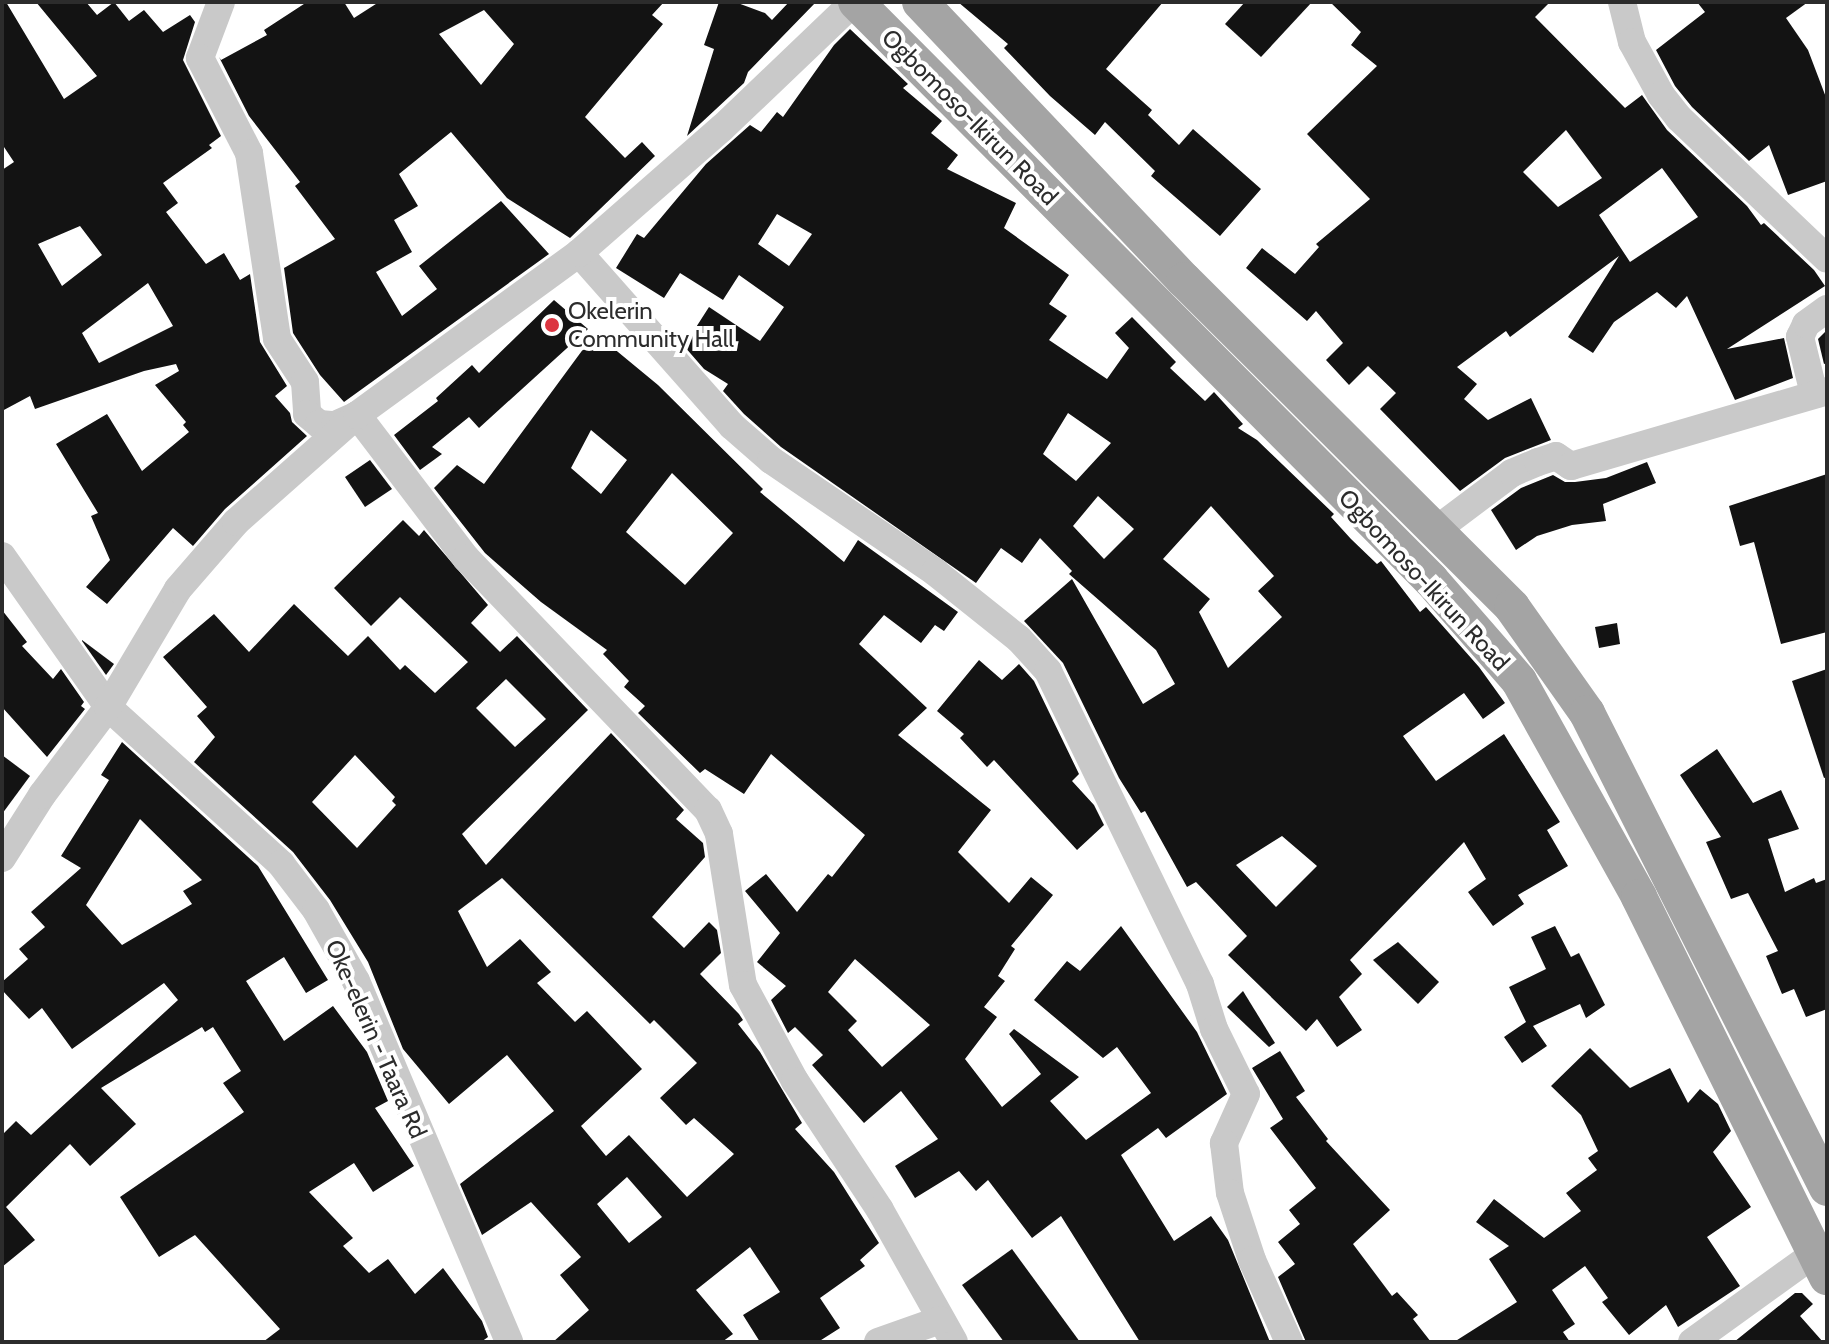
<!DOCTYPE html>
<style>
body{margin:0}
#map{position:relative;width:1829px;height:1344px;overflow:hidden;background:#fff;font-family:Cabin,sans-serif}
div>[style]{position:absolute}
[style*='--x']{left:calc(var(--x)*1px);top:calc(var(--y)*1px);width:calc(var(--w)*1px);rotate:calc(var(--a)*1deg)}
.building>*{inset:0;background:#131313}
.minor>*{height:28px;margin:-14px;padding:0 14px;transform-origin:14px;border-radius:14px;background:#c9c9c9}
.major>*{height:36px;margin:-18px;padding:0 18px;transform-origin:18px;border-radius:18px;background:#a4a4a4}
.dots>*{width:22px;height:22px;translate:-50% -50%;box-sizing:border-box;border:4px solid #fff;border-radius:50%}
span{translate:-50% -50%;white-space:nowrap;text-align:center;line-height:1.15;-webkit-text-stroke:8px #fff;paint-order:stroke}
.street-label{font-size:24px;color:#2c2c2c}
.poi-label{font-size:24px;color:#2c2c2c}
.left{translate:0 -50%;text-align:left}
.frame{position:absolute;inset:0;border:4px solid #2c2c2c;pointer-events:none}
</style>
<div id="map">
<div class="building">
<i style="clip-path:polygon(evenodd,2px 2px,6px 2px,64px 99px,97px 76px,36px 2px,86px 2px,97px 15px,114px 2px,129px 21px,144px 10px,163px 32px,190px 15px,195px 22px,183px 60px,221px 136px,209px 145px,212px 148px,163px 183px,178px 203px,166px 212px,206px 264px,224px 253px,240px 280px,250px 274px,260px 342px,287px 386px,275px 396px,290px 413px,292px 422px,307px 436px,225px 509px,193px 546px,173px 528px,107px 604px,86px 587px,110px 560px,91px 516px,98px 513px,56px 444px,107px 414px,142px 471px,189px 432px,183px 425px,186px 422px,155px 385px,179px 371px,176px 364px,144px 371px,35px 409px,30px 396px,2px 411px,2px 170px,14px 162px,2px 144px,2px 2px,80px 226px,102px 255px,62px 286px,38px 244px,80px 226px,2px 2px,148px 283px,173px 326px,99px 363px,82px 333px,148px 283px)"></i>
<i style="clip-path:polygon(evenodd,307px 2px,344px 2px,354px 18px,379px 2px,664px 2px,652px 15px,663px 24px,585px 117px,625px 158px,642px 142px,655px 156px,570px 238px,507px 198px,451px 132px,399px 174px,418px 206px,394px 220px,412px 252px,376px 272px,402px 316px,437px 289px,419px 266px,501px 201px,549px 254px,344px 402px,320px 375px,293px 333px,284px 268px,335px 239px,295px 186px,300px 182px,249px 116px,219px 57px,221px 60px,267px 35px,264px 30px,307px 2px,484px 10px,514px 44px,481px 85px,439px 34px,484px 10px)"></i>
<i style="clip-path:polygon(719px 2px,735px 2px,765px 13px,772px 20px,789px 2px,816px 2px,748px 72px,744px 83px,687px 136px,714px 49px,704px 45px)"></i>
<i style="clip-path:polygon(958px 2px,1163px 2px,1106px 69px,1152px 110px,1148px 115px,1179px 145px,1193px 129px,1261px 189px,1220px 236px,1151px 176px,1155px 171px,1105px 122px,1095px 135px,1050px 96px,1004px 48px,1008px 44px)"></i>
<i style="clip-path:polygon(1245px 2px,1312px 2px,1261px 57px,1225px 24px)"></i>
<i style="clip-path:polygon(evenodd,1330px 2px,1550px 2px,1535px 17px,1625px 108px,1642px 95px,1667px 130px,1747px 206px,1761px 225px,1764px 223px,1814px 270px,1825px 286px,1727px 349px,1784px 338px,1793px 378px,1735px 400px,1687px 296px,1676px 308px,1657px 292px,1614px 322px,1593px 353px,1568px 337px,1619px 256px,1510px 337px,1506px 331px,1457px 367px,1477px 384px,1464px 399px,1488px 420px,1531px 398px,1551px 440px,1505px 458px,1460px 491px,1380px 409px,1396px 393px,1368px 366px,1349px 385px,1326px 360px,1343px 343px,1316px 311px,1307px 321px,1246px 268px,1262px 248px,1295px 274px,1319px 247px,1316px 244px,1370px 199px,1307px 134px,1377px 66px,1351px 45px,1361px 32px,1330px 2px,1566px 130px,1602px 178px,1558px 207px,1523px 172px,1566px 130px,1330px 2px,1662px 168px,1698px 217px,1630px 262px,1599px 215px,1662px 168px)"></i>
<i style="clip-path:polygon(1697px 2px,1808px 2px,1786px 18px,1808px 50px,1827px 100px,1827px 181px,1788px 195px,1769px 145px,1749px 161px,1692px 107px,1675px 86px,1656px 50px,1705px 12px)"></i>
<i style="clip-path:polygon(evenodd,850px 29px,908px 84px,903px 88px,942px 121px,931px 133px,958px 155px,947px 169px,1016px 203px,1004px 228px,1069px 275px,1049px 304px,1067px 316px,1049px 340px,1107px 379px,1129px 348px,1115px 333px,1132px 317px,1176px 362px,1170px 368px,1205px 401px,1214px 392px,1243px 424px,1238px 428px,1257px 440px,1334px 514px,1331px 517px,1351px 539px,1377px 564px,1381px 561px,1420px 612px,1426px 607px,1479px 667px,1505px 703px,1483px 719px,1464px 693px,1403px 736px,1436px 781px,1504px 734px,1560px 822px,1547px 830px,1568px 866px,1518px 895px,1524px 904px,1493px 926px,1468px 892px,1486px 879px,1464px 842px,1350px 960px,1362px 974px,1339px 997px,1362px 1030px,1337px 1047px,1317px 1019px,1306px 1031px,1228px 955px,1247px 936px,1196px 882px,1187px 887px,1145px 811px,1141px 813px,1119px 778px,1063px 663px,1024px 621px,1072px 579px,1143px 704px,1175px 684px,1156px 650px,1069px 574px,1072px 571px,1040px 538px,1022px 563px,1001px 548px,976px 583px,781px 447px,744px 414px,723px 391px,728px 384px,704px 369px,684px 346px,709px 307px,760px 341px,784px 307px,739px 275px,723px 300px,680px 273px,664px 298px,616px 268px,637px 234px,644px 238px,706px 164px,750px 125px,761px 132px,777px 112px,783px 117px,834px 45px,850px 29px,777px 214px,812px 234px,789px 266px,758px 244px,777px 214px,850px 29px,1068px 413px,1111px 443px,1076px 481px,1043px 454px,1068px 413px,850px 29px,1098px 496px,1134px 529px,1104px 559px,1073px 526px,1098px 496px,850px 29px,1211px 506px,1274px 576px,1258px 591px,1282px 617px,1228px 668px,1199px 612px,1210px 599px,1163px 559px,1211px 506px,850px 29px,1282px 836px,1317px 866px,1276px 907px,1236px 865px,1282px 836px)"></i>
<i style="clip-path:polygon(554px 300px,588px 329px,479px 428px,469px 417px,432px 447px,442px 454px,420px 470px,394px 435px,438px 401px,436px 398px,472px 365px,479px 373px)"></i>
<i style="clip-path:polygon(1827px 330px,1827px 363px,1824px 364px,1818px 339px)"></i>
<i style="clip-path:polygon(evenodd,595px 333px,658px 385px,763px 489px,760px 492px,844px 562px,858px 540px,958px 612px,944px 631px,935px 625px,921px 643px,884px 615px,859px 644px,927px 708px,898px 735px,991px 810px,958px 852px,1009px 903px,1031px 877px,1053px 895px,1011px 946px,1015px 949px,998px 976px,1005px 981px,984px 1007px,997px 1017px,965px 1059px,1002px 1107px,1041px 1074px,1009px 1034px,1014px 1029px,1079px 1077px,1050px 1101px,1086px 1140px,1151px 1093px,1117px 1047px,1103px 1058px,1034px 1000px,1067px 961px,1080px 971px,1121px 926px,1197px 1032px,1227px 1094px,1166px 1138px,1158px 1128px,1121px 1155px,1174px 1241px,1211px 1216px,1228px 1240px,1270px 1342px,1140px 1342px,1061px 1216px,1032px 1238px,988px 1180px,976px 1191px,959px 1171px,915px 1198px,895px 1166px,938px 1139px,901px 1091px,864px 1123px,812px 1065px,823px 1055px,795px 1027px,788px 1033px,771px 1000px,786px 986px,757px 962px,780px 933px,745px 891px,766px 874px,797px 912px,828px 874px,832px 877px,865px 835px,771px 754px,744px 794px,705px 769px,700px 773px,638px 713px,645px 706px,624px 687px,629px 681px,603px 654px,607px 650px,541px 602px,485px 553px,434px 488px,457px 465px,484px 484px,595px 333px,591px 430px,627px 460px,601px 494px,571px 468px,591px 430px,595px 333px,672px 473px,733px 533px,685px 585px,626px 532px,672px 473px,595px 333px,855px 959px,930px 1025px,882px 1067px,848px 1030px,857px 1021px,828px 992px,855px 959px)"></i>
<i style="clip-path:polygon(370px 460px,392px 489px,365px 507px,345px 477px)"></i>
<i style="clip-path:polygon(1647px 462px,1656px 483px,1603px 504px,1606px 521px,1572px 525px,1537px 536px,1516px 550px,1491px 510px,1521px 488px,1553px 475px,1565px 482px,1575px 482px,1606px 478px)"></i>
<i style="clip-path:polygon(1827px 474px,1827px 632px,1781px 644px,1754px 542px,1740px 546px,1729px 506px)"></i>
<i style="clip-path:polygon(evenodd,403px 520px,419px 536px,424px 530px,488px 605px,471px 623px,500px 652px,517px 636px,588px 710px,462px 834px,486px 865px,611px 733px,684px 810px,676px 819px,703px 843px,705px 857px,652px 917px,684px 948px,709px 922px,717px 930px,721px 953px,700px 974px,739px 1014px,743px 1020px,738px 1024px,760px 1052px,802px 1123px,795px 1129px,834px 1172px,879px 1243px,860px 1260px,865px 1266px,820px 1298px,840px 1328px,818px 1342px,760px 1342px,743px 1315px,780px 1292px,750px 1247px,696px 1290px,733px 1334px,722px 1342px,553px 1342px,589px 1310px,560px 1275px,581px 1257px,531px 1202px,482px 1235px,460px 1184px,554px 1111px,507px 1055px,449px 1104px,403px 1049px,368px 962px,330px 900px,293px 852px,194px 762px,215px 737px,197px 716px,207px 707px,163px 657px,214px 614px,249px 652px,294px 604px,348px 656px,368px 636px,400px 670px,405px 665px,435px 693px,468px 662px,400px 597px,371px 626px,334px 588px,403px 520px,506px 679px,546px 719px,515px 747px,476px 708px,506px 679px,403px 520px,355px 755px,395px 797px,392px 801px,396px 805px,357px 848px,312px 802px,355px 755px,403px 520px,502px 878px,650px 1024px,654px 1020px,697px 1063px,660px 1098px,686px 1125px,694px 1118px,734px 1154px,687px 1197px,629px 1135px,606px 1156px,581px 1126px,642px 1069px,587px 1011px,575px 1022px,537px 983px,551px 972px,520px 939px,487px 967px,458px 911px,502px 878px,403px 520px,627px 1177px,662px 1217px,629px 1243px,597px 1204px,627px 1177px)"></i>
<i style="clip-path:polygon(2px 610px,27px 642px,22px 646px,53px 679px,61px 669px,84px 702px,81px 706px,85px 709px,47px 757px,2px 707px)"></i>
<i style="clip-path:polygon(1617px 623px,1620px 644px,1599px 648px,1595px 627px)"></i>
<i style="clip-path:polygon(82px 640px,114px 664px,106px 675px,82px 641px)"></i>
<i style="clip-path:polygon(979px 660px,1002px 680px,1019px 664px,1034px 681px,1079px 774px,1072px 781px,1094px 805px,1104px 825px,1077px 850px,994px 760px,987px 767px,960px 738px,964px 734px,937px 711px)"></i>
<i style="clip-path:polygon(1827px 669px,1827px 777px,1824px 778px,1792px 681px)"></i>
<i style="clip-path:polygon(evenodd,122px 742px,258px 866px,328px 980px,306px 993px,284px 957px,246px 981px,284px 1041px,333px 1006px,367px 1052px,388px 1101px,375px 1108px,414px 1166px,373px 1192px,354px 1163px,309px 1192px,353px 1238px,343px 1246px,369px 1273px,388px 1259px,415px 1294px,443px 1268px,482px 1321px,488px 1337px,481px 1342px,263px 1342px,280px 1329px,195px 1235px,159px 1257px,120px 1197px,244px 1112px,223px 1083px,241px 1071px,213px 1027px,205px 1032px,202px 1027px,101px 1088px,136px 1124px,90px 1166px,70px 1144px,6px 1207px,35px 1240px,2px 1267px,2px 1135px,16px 1121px,31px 1135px,178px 1000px,164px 983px,72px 1049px,42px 1008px,29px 1019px,2px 990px,2px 982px,28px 959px,19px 949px,45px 927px,31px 912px,81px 868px,61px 856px,109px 780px,101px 775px,122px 742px,140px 819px,202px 880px,183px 891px,192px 904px,122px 945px,86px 905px,140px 819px)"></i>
<i style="clip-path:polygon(1717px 749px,1753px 803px,1781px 790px,1799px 829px,1768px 839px,1785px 892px,1814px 878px,1816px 883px,1827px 879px,1827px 1009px,1806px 1017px,1794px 989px,1782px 994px,1766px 956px,1778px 951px,1748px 893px,1731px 899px,1706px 842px,1721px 837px,1680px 775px)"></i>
<i style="clip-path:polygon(2px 755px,30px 776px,2px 814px)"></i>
<i style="clip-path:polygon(1555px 926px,1571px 957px,1579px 953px,1605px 1005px,1586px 1018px,1580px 1004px,1533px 1026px,1547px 1046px,1522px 1063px,1504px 1037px,1526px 1022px,1509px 987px,1546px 969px,1531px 937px)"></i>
<i style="clip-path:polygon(1398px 942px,1439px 982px,1418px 1004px,1373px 960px)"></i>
<i style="clip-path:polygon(1243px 991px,1275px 1043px,1269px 1047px,1227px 1007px)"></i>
<i style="clip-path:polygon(1590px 1048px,1630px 1088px,1670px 1068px,1688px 1103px,1700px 1089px,1718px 1104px,1731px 1131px,1713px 1152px,1751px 1207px,1707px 1237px,1740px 1286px,1678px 1327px,1666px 1305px,1629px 1335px,1602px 1302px,1608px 1298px,1585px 1266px,1552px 1290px,1575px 1324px,1563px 1332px,1570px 1342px,1454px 1342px,1517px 1302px,1489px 1259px,1509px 1246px,1476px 1222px,1494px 1199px,1544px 1238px,1581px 1211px,1566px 1193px,1597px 1170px,1588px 1158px,1598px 1151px,1581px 1115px,1551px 1086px)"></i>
<i style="clip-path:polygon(1280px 1051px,1305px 1091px,1296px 1097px,1328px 1139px,1326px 1141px,1390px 1210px,1353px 1244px,1392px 1296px,1397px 1292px,1418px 1315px,1413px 1319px,1431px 1342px,1306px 1342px,1278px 1277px,1295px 1264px,1278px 1242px,1300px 1224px,1289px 1210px,1316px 1188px,1270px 1128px,1283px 1119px,1252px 1068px)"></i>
<i style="clip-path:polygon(1012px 1249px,1080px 1342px,1004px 1342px,962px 1285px)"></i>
<i style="clip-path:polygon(1795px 1293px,1802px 1293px,1813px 1304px,1800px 1316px,1823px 1342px,1734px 1342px)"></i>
</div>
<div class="minor">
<i style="--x:221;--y:2;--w:60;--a:110.6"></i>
<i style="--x:200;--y:58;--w:107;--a:62.7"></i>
<i style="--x:249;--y:153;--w:188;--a:81.4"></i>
<i style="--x:277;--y:339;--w:51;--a:56.9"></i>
<i style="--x:305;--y:382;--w:32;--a:86"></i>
<i style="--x:307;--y:414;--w:16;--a:40"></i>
<i style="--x:319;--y:424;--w:16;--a:4"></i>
<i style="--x:335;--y:425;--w:24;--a:-24"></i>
<i style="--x:357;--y:415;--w:180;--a:52.7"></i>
<i style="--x:466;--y:558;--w:349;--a:46.2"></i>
<i style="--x:708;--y:810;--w:26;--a:65"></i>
<i style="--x:719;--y:834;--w:153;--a:81"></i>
<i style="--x:743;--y:985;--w:109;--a:61.6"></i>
<i style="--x:795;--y:1081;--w:154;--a:56.6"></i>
<i style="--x:880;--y:1210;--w:151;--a:60.7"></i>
<i style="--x:1622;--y:2;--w:41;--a:76"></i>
<i style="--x:1632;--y:42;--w:60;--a:61.3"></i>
<i style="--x:1661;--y:95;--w:29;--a:52"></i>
<i style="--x:1679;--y:118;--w:204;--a:43.6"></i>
<i style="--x:579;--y:253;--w:231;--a:48.5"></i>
<i style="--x:732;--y:426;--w:52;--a:41.1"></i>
<i style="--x:771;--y:460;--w:199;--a:34.3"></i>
<i style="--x:935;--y:572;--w:107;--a:38.6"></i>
<i style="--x:1019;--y:639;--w:43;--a:47.8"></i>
<i style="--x:1048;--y:671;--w:348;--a:64.1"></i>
<i style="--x:1200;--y:984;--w:47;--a:72.7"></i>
<i style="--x:1214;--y:1029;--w:72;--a:63.8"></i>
<i style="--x:1246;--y:1094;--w:54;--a:114.2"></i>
<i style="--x:1224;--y:1143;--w:50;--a:83.2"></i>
<i style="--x:1230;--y:1193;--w:71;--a:71.8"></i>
<i style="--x:1252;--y:1260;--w:90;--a:65.7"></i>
<i style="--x:1814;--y:394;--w:59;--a:-103.8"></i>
<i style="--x:1800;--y:337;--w:14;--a:-65"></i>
<i style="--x:1806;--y:324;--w:26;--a:-36"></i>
<i style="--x:1436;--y:530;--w:95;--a:-36.9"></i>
<i style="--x:1512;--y:473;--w:28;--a:-23"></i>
<i style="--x:1538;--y:462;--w:19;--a:-18"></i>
<i style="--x:1556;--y:456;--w:18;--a:34"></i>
<i style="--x:1571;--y:466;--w:267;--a:-16.3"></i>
<i style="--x:2;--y:556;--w:184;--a:54.9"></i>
<i style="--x:108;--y:707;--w:234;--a:42.2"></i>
<i style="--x:281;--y:864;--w:58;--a:52.7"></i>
<i style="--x:316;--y:910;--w:81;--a:60.6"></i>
<i style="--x:356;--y:981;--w:392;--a:67"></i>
<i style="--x:2;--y:858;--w:75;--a:-57.6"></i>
<i style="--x:42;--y:795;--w:110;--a:-53.1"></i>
<i style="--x:108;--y:707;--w:137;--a:-59.3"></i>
<i style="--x:178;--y:589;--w:89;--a:-49.1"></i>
<i style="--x:236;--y:522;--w:162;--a:-41.5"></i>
<i style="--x:357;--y:415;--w:275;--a:-36.1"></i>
<i style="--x:579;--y:253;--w:190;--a:-41.2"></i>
<i style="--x:722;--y:128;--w:182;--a:-43.7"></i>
<i style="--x:878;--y:1342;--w:66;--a:-19.5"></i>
<i style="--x:1692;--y:1342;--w:150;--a:-35.8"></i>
<i style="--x:1814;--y:1254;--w:14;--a:-21"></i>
</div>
<div class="major">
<i style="--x:856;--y:2;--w:815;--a:45.15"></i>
<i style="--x:1431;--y:580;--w:134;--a:48.9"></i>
<i style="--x:1519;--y:681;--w:247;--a:60.9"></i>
<i style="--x:1639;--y:897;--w:424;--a:63.7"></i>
<i style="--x:920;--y:2;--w:383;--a:46.5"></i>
<i style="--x:1184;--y:280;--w:463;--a:44.9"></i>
<i style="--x:1512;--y:607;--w:130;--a:54.7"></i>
<i style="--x:1587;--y:713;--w:532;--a:63.19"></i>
</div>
<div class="dots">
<i style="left:552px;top:325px;background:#dc3540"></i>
</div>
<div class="street-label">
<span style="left:970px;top:117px;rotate:45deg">Ogbomoso-Ikirun Road</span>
<span style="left:1424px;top:580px;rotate:47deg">Ogbomoso-Ikirun Road</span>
<span style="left:376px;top:1039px;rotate:66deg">Oke-elerin - Taara Rd</span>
</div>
<div class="poi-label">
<span class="left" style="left:568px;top:325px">Okelerin<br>Community Hall</span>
</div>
<div class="frame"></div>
</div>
